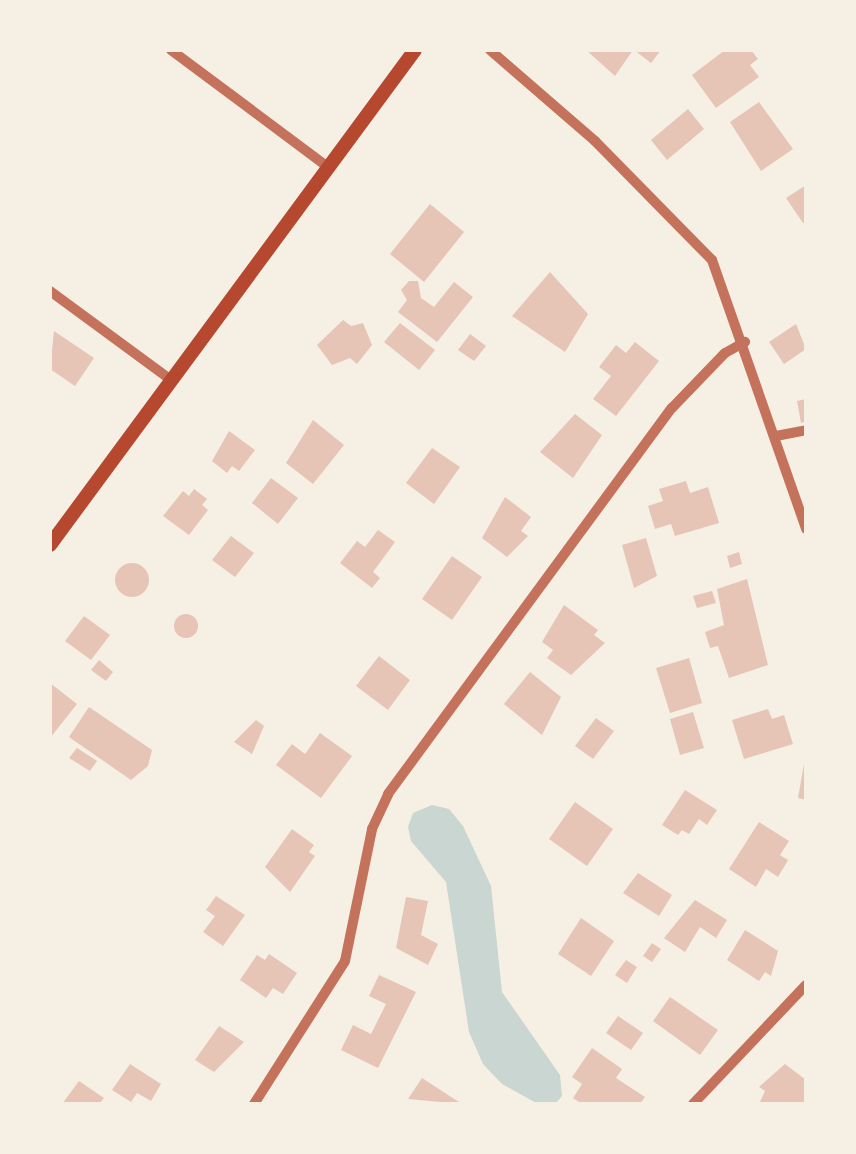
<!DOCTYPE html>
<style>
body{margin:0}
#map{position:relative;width:856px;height:1154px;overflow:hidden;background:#f6efe4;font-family:"Noto Sans",sans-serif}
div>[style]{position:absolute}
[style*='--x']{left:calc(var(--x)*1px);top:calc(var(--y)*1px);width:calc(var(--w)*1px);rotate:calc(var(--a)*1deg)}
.water>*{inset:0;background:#c9d6d2}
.building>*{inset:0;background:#e6c5b7}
.round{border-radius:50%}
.minor>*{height:10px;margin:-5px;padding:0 5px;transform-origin:5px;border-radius:5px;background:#c5725c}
.secondary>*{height:14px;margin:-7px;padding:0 7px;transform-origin:7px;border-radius:7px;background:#b5482f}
span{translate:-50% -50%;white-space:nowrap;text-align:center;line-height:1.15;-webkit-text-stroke:10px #f6efe4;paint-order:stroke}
.frame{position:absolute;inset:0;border:52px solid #f6efe4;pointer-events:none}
</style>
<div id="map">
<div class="water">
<i style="clip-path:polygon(432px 805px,449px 809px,463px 826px,491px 886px,502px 992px,560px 1075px,562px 1096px,555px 1104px,538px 1104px,502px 1084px,483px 1064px,469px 1032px,446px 882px,411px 841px,408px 827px,413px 813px)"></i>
</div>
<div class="building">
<i style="clip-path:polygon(586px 50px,633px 50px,615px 76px)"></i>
<i style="clip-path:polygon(634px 50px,661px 50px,651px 63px)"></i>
<i style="clip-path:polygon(725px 50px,751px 50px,758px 59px,750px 65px,759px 77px,716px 108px,692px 75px)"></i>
<i style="clip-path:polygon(759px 102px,793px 149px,761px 171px,730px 122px)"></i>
<i style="clip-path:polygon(688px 109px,704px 129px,667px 160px,651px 140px)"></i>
<i style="clip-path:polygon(806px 185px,806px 221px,803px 223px,786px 198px)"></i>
<i style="clip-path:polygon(430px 204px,464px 232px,424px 282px,390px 254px)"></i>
<i style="clip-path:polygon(550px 272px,588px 314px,565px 352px,512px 316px)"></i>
<i style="clip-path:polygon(409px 281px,418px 281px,421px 298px,434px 307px,454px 282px,473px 297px,437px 342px,398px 312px,407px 300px,401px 290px)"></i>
<i style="clip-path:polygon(343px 320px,351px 326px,363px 323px,372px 345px,357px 364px,350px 358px,332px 365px,317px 345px)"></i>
<i style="clip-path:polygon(400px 323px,435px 350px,419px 370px,384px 342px)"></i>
<i style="clip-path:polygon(796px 324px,806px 349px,784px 364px,769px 342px)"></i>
<i style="clip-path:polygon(54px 331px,94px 358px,75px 386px,50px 369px)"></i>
<i style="clip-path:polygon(470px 334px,486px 346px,474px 361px,458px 350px)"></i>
<i style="clip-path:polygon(635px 342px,659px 361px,616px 416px,593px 399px,611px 376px,599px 367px,616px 345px,626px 353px)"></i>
<i style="clip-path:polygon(806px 399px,806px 421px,801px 423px,797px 401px)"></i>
<i style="clip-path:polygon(575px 414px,602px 435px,573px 478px,540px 452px)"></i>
<i style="clip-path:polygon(313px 420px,344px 445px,313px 484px,286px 463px)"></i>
<i style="clip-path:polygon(229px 431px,255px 450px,239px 471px,232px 466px,227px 473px,212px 461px)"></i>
<i style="clip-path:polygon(432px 448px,460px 467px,434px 504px,406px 483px)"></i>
<i style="clip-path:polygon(271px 478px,298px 498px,278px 524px,252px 503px)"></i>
<i style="clip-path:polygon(686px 481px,690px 493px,708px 487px,719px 523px,675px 536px,671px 524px,655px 529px,648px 506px,663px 501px,659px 489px)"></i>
<i style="clip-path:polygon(194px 489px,207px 499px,202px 505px,208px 510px,189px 535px,163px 516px,183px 491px,189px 496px)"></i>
<i style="clip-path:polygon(505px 497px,531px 517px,521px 531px,528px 536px,507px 557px,482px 538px)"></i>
<i style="clip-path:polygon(378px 530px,395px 542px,373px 572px,380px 578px,372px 588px,340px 563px,357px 541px,365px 547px)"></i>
<i style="clip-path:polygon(231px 536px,254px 553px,235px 577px,212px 560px)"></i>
<i style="clip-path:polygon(646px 538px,657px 576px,634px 588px,622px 545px)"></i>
<i style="clip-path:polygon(739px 552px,742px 564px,730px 568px,727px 556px)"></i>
<i style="clip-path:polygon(452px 556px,482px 577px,452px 620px,422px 599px)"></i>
<i class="round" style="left:115px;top:563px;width:34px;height:34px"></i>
<i style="clip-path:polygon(747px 579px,768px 665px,729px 678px,718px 646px,710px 648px,705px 632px,724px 625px,717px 589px)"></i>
<i style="clip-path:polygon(712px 591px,716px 603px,697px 608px,693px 596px)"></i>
<i style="clip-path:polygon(564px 605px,598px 630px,594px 635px,605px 643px,571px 675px,547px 658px,553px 650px,542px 642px)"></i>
<i class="round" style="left:174px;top:614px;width:24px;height:24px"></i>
<i style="clip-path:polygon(84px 616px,110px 635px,91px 660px,65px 641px)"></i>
<i style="clip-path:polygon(379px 656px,410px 680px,388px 710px,356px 686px)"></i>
<i style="clip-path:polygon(689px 658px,702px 703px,670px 713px,656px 668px)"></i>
<i style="clip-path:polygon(99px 660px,113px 672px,106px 681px,91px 670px)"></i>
<i style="clip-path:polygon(530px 672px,561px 697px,542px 735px,504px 704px)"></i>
<i style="clip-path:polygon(50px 683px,77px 704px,50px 738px)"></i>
<i style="clip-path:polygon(89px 707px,152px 750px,148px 766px,131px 780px,69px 737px)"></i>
<i style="clip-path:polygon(768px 709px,772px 719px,784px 715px,793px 744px,744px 759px,732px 720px)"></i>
<i style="clip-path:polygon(693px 712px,704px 748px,680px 755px,670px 719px)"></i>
<i style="clip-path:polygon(596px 718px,614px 731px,593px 759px,575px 746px)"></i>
<i style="clip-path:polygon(256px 720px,264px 726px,252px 754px,234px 742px)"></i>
<i style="clip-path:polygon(320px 733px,352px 756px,321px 798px,276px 765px,292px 744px,305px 754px)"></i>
<i style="clip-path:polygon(77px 748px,97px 761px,90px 771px,69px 758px)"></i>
<i style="clip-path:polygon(804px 764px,806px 764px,806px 800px,798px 798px)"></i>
<i style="clip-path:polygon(685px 790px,717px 810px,707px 825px,699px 819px,689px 834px,682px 830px,678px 835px,662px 825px)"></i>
<i style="clip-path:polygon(575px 802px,613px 829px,587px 866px,549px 839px)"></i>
<i style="clip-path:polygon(759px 822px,789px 841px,780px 855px,788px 860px,778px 877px,766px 869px,756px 887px,729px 869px)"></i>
<i style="clip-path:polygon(292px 829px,314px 845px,309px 852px,315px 856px,290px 892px,265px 867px)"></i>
<i style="clip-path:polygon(638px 873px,672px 895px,659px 916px,623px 893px)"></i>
<i style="clip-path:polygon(216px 896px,245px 915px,223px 946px,203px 932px,215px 916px,206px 910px)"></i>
<i style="clip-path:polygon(406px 897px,428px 901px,421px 935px,438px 944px,428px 965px,396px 948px)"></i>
<i style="clip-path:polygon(695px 900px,727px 920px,716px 938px,700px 927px,685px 952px,664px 938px)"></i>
<i style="clip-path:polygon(581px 918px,614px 941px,591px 976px,558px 954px)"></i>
<i style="clip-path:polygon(745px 930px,778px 951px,771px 976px,765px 972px,759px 981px,727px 960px)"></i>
<i style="clip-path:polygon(652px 943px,661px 949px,652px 962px,643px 956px)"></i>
<i style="clip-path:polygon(269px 954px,297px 973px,283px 994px,273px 988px,266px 998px,240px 980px,257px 955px,265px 960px)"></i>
<i style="clip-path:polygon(626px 960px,637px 967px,627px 983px,615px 975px)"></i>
<i style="clip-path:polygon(379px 975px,416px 992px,378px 1068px,341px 1050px,353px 1025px,371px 1034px,386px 1004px,369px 996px)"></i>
<i style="clip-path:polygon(670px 997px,718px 1030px,700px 1055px,653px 1021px)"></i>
<i style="clip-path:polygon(618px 1016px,643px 1033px,631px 1050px,606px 1033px)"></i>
<i style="clip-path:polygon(219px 1026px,244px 1042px,214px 1072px,195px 1060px)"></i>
<i style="clip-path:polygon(592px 1048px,622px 1069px,616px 1078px,645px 1097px,640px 1104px,582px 1104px,573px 1098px,582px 1084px,572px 1077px)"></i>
<i style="clip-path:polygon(130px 1064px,161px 1084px,151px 1101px,137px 1093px,131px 1102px,112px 1090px)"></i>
<i style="clip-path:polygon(785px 1064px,806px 1080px,806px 1104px,759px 1104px,765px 1091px,759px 1087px)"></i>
<i style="clip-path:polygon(422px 1078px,462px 1104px,408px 1099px)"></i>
<i style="clip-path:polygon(79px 1081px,104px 1098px,99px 1104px,62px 1104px)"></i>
</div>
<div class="minor">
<i style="--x:171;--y:50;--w:196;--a:36.7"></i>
<i style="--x:490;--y:50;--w:139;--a:40.9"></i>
<i style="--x:595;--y:141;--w:167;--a:45.5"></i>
<i style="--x:712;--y:260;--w:285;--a:70.7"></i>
<i style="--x:50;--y:291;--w:149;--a:36.3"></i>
<i style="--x:776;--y:436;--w:31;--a:-11"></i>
<i style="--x:254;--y:1104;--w:169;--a:-57.5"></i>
<i style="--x:345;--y:961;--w:135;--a:-78.4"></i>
<i style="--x:372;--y:829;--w:38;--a:-65"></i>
<i style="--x:388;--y:794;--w:479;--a:-53.7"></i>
<i style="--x:672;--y:408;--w:76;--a:-46.1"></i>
<i style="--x:725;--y:353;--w:23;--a:-29"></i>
<i style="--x:693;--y:1104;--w:164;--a:-46.5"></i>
</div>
<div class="secondary">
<i style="--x:50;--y:545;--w:615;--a:-53.6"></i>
</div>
<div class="frame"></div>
</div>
